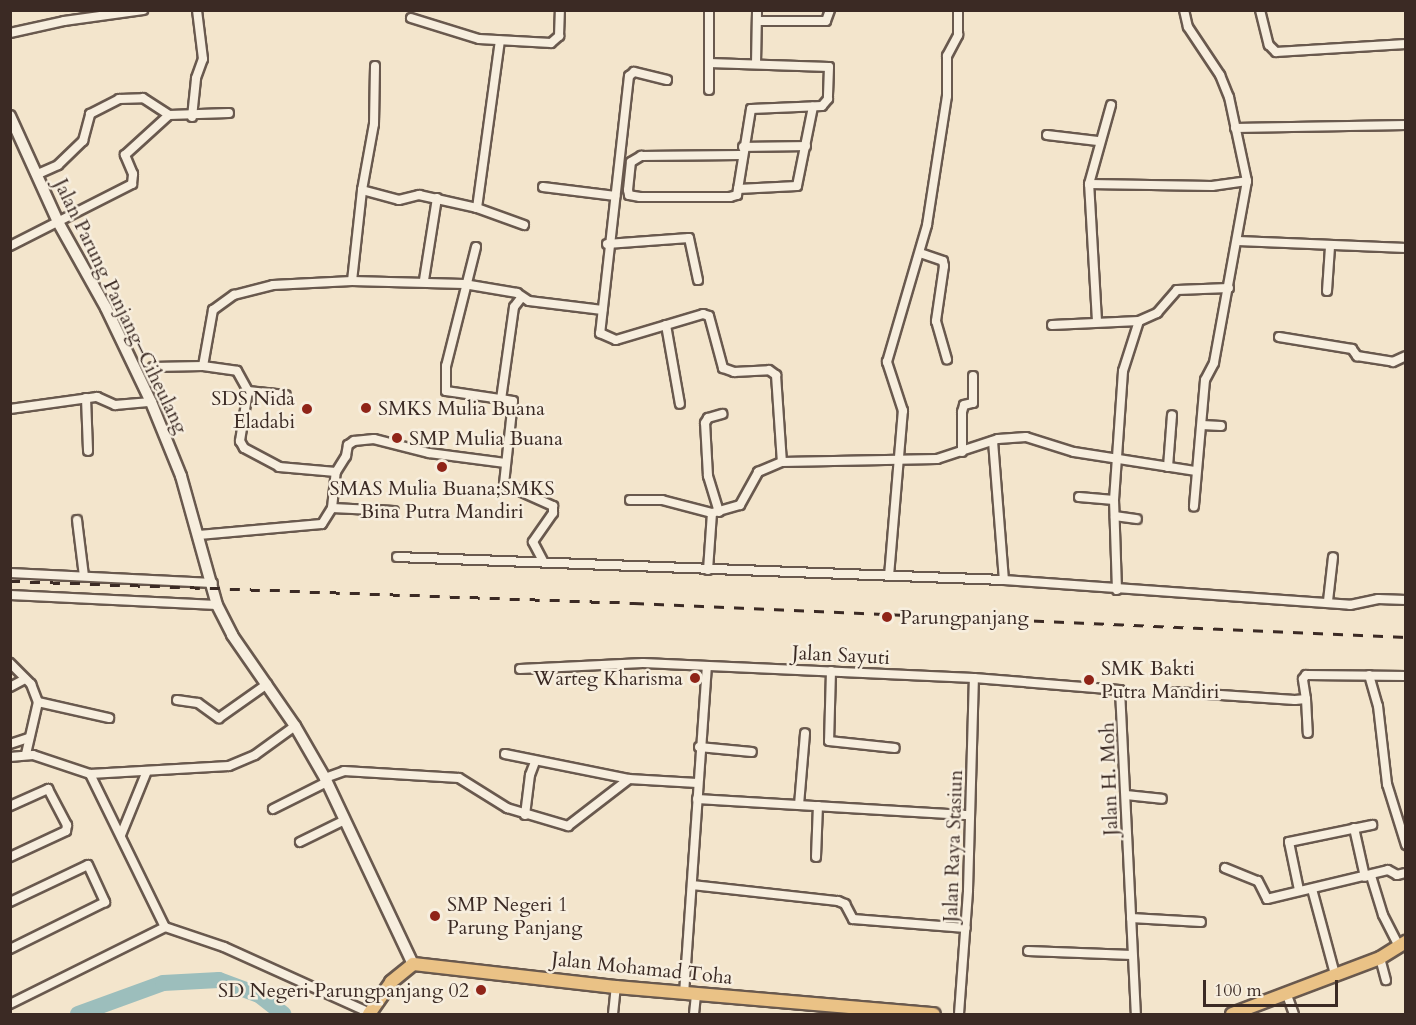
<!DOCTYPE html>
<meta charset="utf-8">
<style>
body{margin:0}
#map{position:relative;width:1416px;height:1025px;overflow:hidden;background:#f3e5cc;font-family:Cardo,serif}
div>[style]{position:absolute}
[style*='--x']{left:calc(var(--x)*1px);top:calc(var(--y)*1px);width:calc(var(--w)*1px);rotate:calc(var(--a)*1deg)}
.river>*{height:16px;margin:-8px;padding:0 8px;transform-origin:8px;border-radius:8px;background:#9cbebc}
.roads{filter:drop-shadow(2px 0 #69594e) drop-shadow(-2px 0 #69594e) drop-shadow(0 2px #69594e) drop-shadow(0 -2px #69594e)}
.street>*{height:8px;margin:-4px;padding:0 4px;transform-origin:4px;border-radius:4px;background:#f7eede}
.secondary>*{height:10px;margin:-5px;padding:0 5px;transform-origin:5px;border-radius:5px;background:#f7eede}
.primary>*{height:12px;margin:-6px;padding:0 6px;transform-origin:6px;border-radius:6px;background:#eac286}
.rail>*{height:3px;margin-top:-1.5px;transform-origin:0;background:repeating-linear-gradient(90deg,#3b2a24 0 10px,transparent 0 20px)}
.dots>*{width:16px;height:16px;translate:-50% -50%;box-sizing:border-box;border:3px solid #f7eede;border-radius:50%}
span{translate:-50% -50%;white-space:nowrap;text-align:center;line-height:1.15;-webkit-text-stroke:5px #f7eede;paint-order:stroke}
.street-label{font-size:20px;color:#3b2a24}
.poi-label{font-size:20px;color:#3b2a24}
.right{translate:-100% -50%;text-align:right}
.left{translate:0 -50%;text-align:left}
.frame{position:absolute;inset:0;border:12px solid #3b2a24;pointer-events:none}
.scale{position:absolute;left:1203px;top:980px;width:135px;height:27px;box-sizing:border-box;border:3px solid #3b2a24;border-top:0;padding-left:8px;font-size:18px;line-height:21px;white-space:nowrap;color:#3b2a24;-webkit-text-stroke:4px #f7eede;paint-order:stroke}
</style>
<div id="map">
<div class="river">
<i style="--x:78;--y:1014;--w:90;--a:-20"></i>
<i style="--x:163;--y:983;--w:56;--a:-3.1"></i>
<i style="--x:219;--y:980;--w:43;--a:20.6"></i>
<i style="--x:259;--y:995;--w:31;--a:38"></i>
</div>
<div class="roads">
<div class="street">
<i style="--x:709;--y:10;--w:80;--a:90"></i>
<i style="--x:1184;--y:10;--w:17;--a:77"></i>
<i style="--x:1188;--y:27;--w:58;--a:56.3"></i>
<i style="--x:1220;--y:75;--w:24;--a:68"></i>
<i style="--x:1229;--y:97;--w:86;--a:77.9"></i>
<i style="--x:1247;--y:181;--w:185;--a:100.3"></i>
<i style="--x:1214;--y:363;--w:19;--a:118"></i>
<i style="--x:1205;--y:380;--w:127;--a:95"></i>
<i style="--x:1260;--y:10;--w:36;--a:76"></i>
<i style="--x:1269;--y:45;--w:10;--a:45"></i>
<i style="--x:1276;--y:52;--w:130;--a:-3.5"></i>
<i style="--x:411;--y:18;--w:71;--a:17.2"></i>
<i style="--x:479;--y:39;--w:72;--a:3.2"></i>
<i style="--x:551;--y:43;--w:11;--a:-41"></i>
<i style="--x:559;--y:36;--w:26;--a:-88"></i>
<i style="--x:757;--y:21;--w:69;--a:0"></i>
<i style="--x:826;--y:21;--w:12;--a:-70"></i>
<i style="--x:10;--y:33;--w:55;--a:-12.5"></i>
<i style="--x:64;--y:21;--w:80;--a:-7.9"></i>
<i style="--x:709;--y:63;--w:120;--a:1.9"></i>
<i style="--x:829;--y:67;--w:32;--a:92"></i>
<i style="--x:828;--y:99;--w:9;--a:131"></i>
<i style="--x:822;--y:106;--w:71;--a:177.6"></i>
<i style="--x:751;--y:109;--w:81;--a:99.2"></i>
<i style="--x:738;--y:189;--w:59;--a:-2.9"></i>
<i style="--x:797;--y:186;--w:81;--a:-78.6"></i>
<i style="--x:756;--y:64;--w:54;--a:-88.9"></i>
<i style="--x:667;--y:80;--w:34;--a:-166"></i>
<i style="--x:634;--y:72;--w:6;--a:141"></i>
<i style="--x:629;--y:76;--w:259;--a:96.4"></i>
<i style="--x:600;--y:333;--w:17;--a:24"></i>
<i style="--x:616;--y:340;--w:91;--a:-16.6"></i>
<i style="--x:703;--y:314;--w:6;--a:18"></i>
<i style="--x:709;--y:316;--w:54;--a:74.9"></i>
<i style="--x:723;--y:368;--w:12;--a:20"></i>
<i style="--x:734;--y:372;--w:35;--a:-3"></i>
<i style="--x:769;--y:370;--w:9;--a:36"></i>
<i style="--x:776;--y:375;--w:87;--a:86.1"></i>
<i style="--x:192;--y:117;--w:39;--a:-84"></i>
<i style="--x:196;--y:78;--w:20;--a:-70"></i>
<i style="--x:203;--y:59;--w:49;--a:-97"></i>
<i style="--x:1235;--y:128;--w:171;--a:-1"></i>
<i style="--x:1047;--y:135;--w:51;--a:6.7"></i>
<i style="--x:743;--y:147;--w:63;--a:-0.9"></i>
<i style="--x:38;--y:174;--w:22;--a:-24"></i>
<i style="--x:58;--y:165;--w:35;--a:-44"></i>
<i style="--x:83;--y:141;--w:28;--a:-75"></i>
<i style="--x:90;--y:114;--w:33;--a:-27"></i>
<i style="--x:119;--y:99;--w:24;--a:-2"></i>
<i style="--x:143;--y:98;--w:31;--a:33"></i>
<i style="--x:169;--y:115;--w:60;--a:-1.9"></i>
<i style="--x:1089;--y:184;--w:123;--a:0.9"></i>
<i style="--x:1212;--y:186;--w:35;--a:-8"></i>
<i style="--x:543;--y:187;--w:73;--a:7.1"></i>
<i style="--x:738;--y:189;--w:6;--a:99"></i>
<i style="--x:737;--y:195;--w:7;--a:164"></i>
<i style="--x:730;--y:197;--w:90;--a:180"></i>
<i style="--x:640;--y:197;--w:11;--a:-170"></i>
<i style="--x:629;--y:195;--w:5;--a:-101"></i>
<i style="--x:628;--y:190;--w:28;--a:-84"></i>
<i style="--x:631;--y:162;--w:12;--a:-31"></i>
<i style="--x:641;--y:156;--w:100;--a:-0.6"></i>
<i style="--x:362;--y:190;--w:67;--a:-79.7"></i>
<i style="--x:374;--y:124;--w:58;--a:-89"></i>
<i style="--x:477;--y:208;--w:50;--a:19.9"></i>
<i style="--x:1238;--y:241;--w:168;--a:2.4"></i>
<i style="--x:607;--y:244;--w:82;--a:-4.2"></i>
<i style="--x:689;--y:238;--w:43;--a:77.9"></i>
<i style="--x:10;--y:246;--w:137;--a:-26.9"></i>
<i style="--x:132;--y:184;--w:10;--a:-84"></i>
<i style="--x:133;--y:174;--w:21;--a:-113"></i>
<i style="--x:125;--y:155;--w:59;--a:-42.3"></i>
<i style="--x:476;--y:247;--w:123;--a:104.1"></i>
<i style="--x:446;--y:366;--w:25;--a:90"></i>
<i style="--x:446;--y:391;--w:56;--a:8.3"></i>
<i style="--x:920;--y:253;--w:24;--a:19"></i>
<i style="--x:943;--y:261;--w:5;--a:79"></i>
<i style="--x:944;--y:266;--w:56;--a:98.3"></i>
<i style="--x:936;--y:321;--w:40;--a:74"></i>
<i style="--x:424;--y:280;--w:83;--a:-81"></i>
<i style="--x:352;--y:281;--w:112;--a:1.5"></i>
<i style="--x:464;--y:284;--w:54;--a:9.6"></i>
<i style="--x:517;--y:293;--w:14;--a:34"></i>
<i style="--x:529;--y:301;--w:74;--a:7"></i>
<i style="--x:1327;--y:291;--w:44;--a:-86.1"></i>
<i style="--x:521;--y:298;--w:11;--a:128"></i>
<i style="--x:514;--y:307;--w:93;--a:98"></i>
<i style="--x:501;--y:399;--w:12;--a:9"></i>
<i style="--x:513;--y:401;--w:83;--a:96.2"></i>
<i style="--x:504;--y:484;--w:54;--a:24.2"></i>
<i style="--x:553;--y:506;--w:7;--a:90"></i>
<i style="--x:553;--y:513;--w:35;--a:125"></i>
<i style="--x:533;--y:542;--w:21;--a:62"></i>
<i style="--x:1097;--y:321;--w:137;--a:-93.3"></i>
<i style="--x:1089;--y:184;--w:82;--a:-74.4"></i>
<i style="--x:666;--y:325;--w:80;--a:80"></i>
<i style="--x:1052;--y:325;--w:87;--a:-2.6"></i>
<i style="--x:1139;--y:321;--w:20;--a:-24"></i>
<i style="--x:1157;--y:313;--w:30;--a:-49"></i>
<i style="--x:1177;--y:290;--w:52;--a:-2.2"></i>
<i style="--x:1279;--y:337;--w:74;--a:9.3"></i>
<i style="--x:1352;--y:349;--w:9;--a:54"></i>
<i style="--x:1357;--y:356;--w:36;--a:9"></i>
<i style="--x:1393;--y:362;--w:14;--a:-25"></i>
<i style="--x:203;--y:366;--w:34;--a:8"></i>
<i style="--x:237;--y:371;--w:23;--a:61"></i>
<i style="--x:248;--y:391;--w:38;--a:6"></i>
<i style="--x:153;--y:367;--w:50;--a:-1.1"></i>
<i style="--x:203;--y:366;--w:57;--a:-79.9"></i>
<i style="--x:213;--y:310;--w:26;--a:-36"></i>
<i style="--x:234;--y:295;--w:40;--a:-14.4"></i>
<i style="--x:273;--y:285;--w:79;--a:-2.9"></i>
<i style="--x:352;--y:281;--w:92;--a:-83.7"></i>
<i style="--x:362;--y:190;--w:38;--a:15"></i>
<i style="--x:399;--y:200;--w:21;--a:-14"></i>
<i style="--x:419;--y:195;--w:59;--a:12.6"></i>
<i style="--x:477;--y:208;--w:169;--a:-82.2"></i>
<i style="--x:248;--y:391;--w:51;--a:99.1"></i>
<i style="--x:240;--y:441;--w:8;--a:60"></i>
<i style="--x:244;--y:448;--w:40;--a:28"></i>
<i style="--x:279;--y:467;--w:57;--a:5"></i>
<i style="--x:86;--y:398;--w:53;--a:87.8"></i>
<i style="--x:10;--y:409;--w:88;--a:-7.9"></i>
<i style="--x:97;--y:397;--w:20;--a:24"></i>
<i style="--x:115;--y:405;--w:36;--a:-5"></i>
<i style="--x:1202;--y:425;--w:19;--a:3"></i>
<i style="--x:993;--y:441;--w:139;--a:85.5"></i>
<i style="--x:962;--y:452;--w:40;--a:-90"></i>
<i style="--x:962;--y:412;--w:7;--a:-74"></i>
<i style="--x:964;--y:405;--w:9;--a:-13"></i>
<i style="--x:973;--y:403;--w:27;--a:-90"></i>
<i style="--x:1168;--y:467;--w:52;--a:-85.6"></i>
<i style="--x:1079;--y:497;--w:35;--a:5"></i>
<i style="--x:630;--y:500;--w:32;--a:0"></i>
<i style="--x:662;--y:500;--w:52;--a:14.6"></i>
<i style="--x:332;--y:508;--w:62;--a:2.8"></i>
<i style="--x:719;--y:512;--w:38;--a:-107"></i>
<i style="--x:708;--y:476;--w:53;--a:-93.2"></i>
<i style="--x:705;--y:423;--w:6;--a:-59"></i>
<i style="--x:708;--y:418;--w:15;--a:-16"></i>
<i style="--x:1115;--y:516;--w:22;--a:8"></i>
<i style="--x:77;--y:520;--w:56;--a:82.9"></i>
<i style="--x:199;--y:535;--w:123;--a:-5.1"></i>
<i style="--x:322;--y:524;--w:19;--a:-58"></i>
<i style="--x:332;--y:508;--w:36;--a:-84"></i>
<i style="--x:336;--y:472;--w:19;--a:-58"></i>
<i style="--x:346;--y:456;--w:11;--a:-80"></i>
<i style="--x:348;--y:445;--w:7;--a:-34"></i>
<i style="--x:354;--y:441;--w:20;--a:-6"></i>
<i style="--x:374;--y:439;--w:57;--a:14.3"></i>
<i style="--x:429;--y:453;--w:77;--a:7.5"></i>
<i style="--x:397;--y:557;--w:607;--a:2.17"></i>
<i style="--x:1004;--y:580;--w:347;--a:4.1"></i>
<i style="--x:1350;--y:605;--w:29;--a:-12"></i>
<i style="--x:1378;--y:599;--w:28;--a:2"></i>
<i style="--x:708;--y:570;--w:57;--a:-86"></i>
<i style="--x:712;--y:513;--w:29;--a:-16"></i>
<i style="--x:740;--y:505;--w:38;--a:-61"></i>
<i style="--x:758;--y:472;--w:26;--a:-23"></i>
<i style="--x:782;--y:462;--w:155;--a:-1.1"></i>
<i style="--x:937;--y:459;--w:64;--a:-18.2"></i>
<i style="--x:998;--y:439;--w:28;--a:-4"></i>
<i style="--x:1026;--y:437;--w:50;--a:17.4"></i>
<i style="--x:1074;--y:452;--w:122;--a:8.9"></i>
<i style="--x:10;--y:573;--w:203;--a:2.8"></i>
<i style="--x:889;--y:576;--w:166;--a:-85.2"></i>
<i style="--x:903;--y:411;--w:52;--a:-108.1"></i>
<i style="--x:887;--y:362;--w:143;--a:-73.7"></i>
<i style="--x:927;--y:225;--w:131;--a:-81.2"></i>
<i style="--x:947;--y:96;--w:40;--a:-90"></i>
<i style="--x:947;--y:56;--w:24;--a:-62"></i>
<i style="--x:958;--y:35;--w:25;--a:-90"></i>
<i style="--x:1117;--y:590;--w:90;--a:-91.9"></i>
<i style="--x:1114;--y:500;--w:129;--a:-86"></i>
<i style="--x:1123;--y:371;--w:52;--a:-72.3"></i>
<i style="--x:10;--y:595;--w:207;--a:2.8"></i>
<i style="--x:1328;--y:601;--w:44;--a:-83.5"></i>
<i style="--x:10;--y:663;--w:30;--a:45"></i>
<i style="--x:31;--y:684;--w:19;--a:69"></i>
<i style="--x:38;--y:702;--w:53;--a:103"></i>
<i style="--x:520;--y:669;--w:123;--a:-2.8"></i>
<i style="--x:643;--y:663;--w:331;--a:2.6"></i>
<i style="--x:974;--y:678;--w:146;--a:4.7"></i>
<i style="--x:1120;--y:690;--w:324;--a:87.2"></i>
<i style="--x:831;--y:671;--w:70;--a:91.6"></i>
<i style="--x:829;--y:741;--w:66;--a:6.1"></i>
<i style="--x:1369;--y:675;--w:32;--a:74"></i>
<i style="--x:1378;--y:706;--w:79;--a:83.4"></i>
<i style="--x:1387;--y:784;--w:64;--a:72.7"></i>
<i style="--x:10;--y:687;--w:17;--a:-28"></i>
<i style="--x:1176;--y:692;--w:119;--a:3.8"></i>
<i style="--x:1295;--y:700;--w:11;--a:-5"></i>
<i style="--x:1306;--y:699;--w:20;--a:-99"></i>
<i style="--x:1303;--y:679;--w:5;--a:-53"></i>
<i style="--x:1306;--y:675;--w:100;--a:0.6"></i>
<i style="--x:1306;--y:699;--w:34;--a:87"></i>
<i style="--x:177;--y:700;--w:21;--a:8"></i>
<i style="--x:198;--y:703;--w:26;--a:36"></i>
<i style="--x:219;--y:718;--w:59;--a:-35.3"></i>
<i style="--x:38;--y:702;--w:73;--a:12.7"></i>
<i style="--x:10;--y:744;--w:20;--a:-18"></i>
<i style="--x:699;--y:747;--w:53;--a:5.4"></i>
<i style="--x:505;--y:754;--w:126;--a:11.4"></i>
<i style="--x:629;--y:779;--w:68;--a:3.4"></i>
<i style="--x:10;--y:757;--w:23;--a:-5"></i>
<i style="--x:33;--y:755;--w:60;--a:18.4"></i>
<i style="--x:90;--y:774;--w:139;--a:-3.3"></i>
<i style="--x:229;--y:766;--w:28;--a:-23"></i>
<i style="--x:255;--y:755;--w:49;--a:-35.9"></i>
<i style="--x:90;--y:774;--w:170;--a:63.9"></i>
<i style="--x:165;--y:927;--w:62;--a:18.7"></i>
<i style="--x:224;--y:947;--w:160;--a:24.3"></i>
<i style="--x:325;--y:778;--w:20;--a:-20"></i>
<i style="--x:344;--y:771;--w:115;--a:3.5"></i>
<i style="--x:459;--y:778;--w:57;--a:32"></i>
<i style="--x:507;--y:808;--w:64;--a:16.4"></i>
<i style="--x:568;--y:826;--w:77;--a:-37.6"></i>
<i style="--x:1126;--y:795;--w:36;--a:6"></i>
<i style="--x:697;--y:799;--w:273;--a:3.4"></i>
<i style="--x:799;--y:805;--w:72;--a:-85.2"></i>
<i style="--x:10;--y:806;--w:42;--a:-24.1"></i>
<i style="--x:48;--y:789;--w:41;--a:62.2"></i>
<i style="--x:67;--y:825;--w:6;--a:99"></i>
<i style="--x:66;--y:831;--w:62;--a:155.1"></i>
<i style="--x:273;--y:809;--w:60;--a:-26.6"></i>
<i style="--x:525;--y:815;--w:40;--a:-82.9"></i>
<i style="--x:530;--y:775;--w:14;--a:-69"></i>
<i style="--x:1354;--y:828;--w:50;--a:77.3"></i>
<i style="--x:121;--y:835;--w:69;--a:-67.9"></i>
<i style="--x:300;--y:842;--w:50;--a:-26.1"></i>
<i style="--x:816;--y:857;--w:51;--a:-87.8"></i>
<i style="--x:1225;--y:868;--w:35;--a:22"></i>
<i style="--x:1258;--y:881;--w:20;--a:63"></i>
<i style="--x:1267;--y:899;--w:124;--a:-13.5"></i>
<i style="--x:1388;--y:870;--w:10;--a:29"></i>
<i style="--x:1397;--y:875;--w:9;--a:-13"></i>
<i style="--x:1371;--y:876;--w:41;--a:72.9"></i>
<i style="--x:1383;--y:915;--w:35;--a:63"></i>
<i style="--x:692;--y:885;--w:147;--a:6.3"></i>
<i style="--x:838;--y:901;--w:8;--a:23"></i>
<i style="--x:845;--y:904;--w:17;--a:62"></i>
<i style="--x:853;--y:919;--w:113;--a:4.6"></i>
<i style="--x:1312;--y:889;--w:88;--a:74.9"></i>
<i style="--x:1299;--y:890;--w:49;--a:-101.8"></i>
<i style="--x:1289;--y:842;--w:85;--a:-11.6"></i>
<i style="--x:10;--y:902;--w:86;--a:-25.4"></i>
<i style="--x:88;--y:865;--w:41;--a:65.3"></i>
<i style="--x:105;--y:902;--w:106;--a:153.7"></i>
<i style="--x:1131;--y:918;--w:70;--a:3.3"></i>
<i style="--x:1028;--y:951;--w:104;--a:2.2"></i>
<i style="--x:1380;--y:958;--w:23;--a:75"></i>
<i style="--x:684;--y:994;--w:328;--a:-86"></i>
<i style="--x:1287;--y:995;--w:20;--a:70"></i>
<i style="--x:10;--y:1004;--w:173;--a:-26.4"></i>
<i style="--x:613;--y:1014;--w:27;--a:-84"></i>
<i style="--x:694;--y:1014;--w:20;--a:-84"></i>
<i style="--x:959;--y:1014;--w:124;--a:-85.8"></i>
<i style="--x:968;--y:890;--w:212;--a:-88.4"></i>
</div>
<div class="secondary">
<i style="--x:10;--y:116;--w:116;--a:65.6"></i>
<i style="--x:58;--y:222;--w:98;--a:60.8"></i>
<i style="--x:106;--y:308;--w:104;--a:64.4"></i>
<i style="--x:151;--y:402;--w:80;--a:67.9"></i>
<i style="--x:181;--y:476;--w:134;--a:74.4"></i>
<i style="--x:217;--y:605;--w:34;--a:63"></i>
<i style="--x:232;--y:635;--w:111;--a:55.3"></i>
<i style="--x:295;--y:726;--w:60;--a:60"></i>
<i style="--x:325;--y:778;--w:206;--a:64.7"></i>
</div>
<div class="primary">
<i style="--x:369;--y:1014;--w:39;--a:-55"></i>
<i style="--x:391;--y:982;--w:28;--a:-39"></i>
<i style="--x:413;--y:964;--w:204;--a:6.5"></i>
<i style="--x:616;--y:987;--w:319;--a:4.9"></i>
<i style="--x:1232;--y:1014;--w:158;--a:-20.7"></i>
<i style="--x:1380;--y:958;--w:31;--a:-32"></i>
</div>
</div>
<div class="rail">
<i style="--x:10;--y:581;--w:624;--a:2.02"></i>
<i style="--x:634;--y:603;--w:773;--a:2.52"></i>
</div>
<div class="dots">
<i style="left:366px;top:408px;background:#8f2418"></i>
<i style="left:307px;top:409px;background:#8f2418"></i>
<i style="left:397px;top:438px;background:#8f2418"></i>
<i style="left:442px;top:467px;background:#8f2418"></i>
<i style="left:887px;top:617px;background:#8f2418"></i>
<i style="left:695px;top:678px;background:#8f2418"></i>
<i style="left:1089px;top:680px;background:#8f2418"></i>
<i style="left:435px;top:916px;background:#8f2418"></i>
<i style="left:481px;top:990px;background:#8f2418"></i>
</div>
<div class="street-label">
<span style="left:121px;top:306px;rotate:64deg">Jalan Parung Panjang–Ciheulang</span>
<span style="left:841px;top:655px;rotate:3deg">Jalan Sayuti</span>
<span style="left:1109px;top:779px;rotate:-92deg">Jalan H. Moh</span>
<span style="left:953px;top:846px;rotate:-88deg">Jalan Raya Stasiun</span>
<span style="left:642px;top:968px;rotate:6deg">Jalan Mohamad Toha</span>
</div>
<div class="poi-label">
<span class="right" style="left:295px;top:410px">SDS Nida<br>Eladabi</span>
<span class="left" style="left:378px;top:408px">SMKS Mulia Buana</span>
<span class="left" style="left:409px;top:438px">SMP Mulia Buana</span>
<span style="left:442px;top:500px">SMAS Mulia Buana;SMKS<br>Bina Putra Mandiri</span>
<span class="left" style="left:900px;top:617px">Parungpanjang</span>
<span class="left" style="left:1101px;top:680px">SMK Bakti<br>Putra Mandiri</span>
<span class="right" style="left:683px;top:678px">Warteg Kharisma</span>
<span class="left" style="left:447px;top:916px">SMP Negeri 1<br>Parung Panjang</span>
<span class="right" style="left:469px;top:990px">SD Negeri Parungpanjang 02</span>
</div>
<div class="frame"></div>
<div class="scale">100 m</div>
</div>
